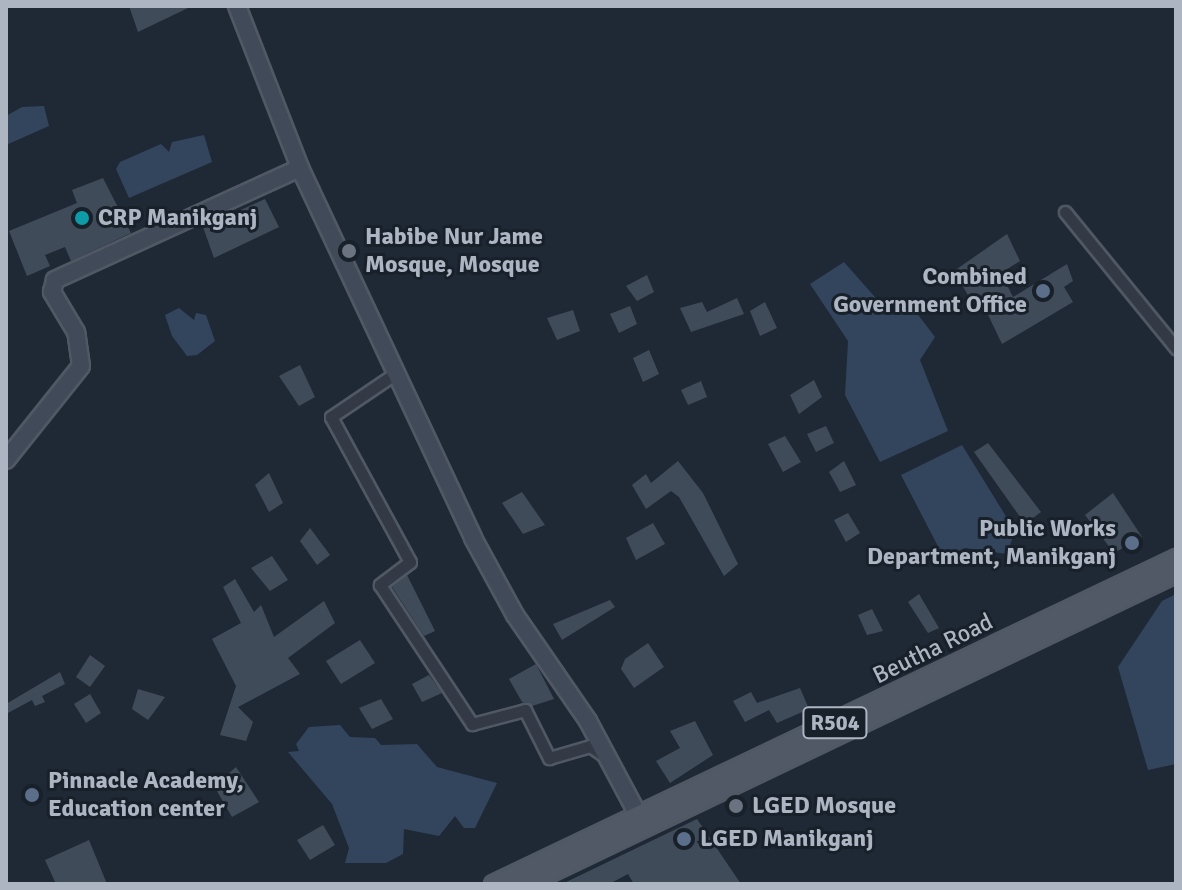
<!DOCTYPE html>
<style>
body{margin:0}
#map{position:relative;width:1182px;height:890px;overflow:hidden;background:#1f2935;font-family:Signika,sans-serif}
div>[style]{position:absolute}
[style*='--x']{left:calc(var(--x)*1px);top:calc(var(--y)*1px);width:calc(var(--w)*1px);rotate:calc(var(--a)*1deg)}
.water>*{inset:0;background:#33445d}
.building>*{inset:0;background:#404b5a}
.roads{filter:drop-shadow(2px 0 #505864) drop-shadow(-2px 0 #505864) drop-shadow(0 2px #505864) drop-shadow(0 -2px #505864)}
.street>*{height:11px;margin:-5.5px;padding:0 5.5px;transform-origin:5.5px;border-radius:5.5px;background:#333a46}
.secondary>*{height:16px;margin:-8px;padding:0 8px;transform-origin:8px;border-radius:8px;background:#414a59}
.primary>*{height:16px;margin:-8px;padding:0 8px;transform-origin:8px;border-radius:8px;background:#515966}
.dots>*{width:22px;height:22px;translate:-50% -50%;box-sizing:border-box;border:4px solid #18202a;border-radius:50%}
span{translate:-50% -50%;white-space:nowrap;text-align:center;line-height:1.15;-webkit-text-stroke:6px #18202a;paint-order:stroke}
.shield-label span{padding:2px 6px;background:#18202a;border:2px solid;border-radius:6px;-webkit-text-stroke-width:0}
.shield-label{font-size:22px;color:#adb5c3;font-weight:700}
.poi-label{font-size:24px;color:#adb5c3;font-weight:700}
.left{translate:0 -50%;text-align:left}
.right{translate:-100% -50%;text-align:right}
.street-label{font-size:24px;color:#adb5c3}
.frame{position:absolute;inset:0;border:8px solid #adb5c3;pointer-events:none}
</style>
<div id="map">
<div class="water">
<i style="clip-path:polygon(44px 106px,49px 126px,6px 145px,6px 116px,22px 107px)"></i>
<i style="clip-path:polygon(204px 135px,212px 162px,129px 198px,116px 169px,120px 162px,161px 144px,169px 152px,172px 142px)"></i>
<i style="clip-path:polygon(844px 262px,882px 305px,913px 308px,935px 337px,920px 360px,948px 431px,880px 462px,845px 395px,848px 341px,810px 284px)"></i>
<i style="clip-path:polygon(179px 308px,194px 320px,196px 313px,206px 315px,215px 341px,197px 355px,187px 356px,172px 336px,165px 315px)"></i>
<i style="clip-path:polygon(962px 445px,1015px 531px,1007px 554px,965px 548px,944px 558px,901px 475px)"></i>
<i style="clip-path:polygon(1176px 594px,1176px 764px,1148px 770px,1118px 667px,1162px 601px)"></i>
<i style="clip-path:polygon(340px 725px,350px 737px,375px 738px,381px 745px,417px 744px,437px 767px,497px 783px,475px 828px,464px 828px,455px 816px,439px 836px,404px 829px,403px 854px,386px 863px,345px 863px,349px 848px,332px 804px,288px 752px,299px 751px,296px 744px,309px 727px)"></i>
</div>
<div class="building">
<i style="clip-path:polygon(129px 6px,188px 6px,188px 8px,138px 32px)"></i>
<i style="clip-path:polygon(103px 178px,131px 233px,71px 261px,65px 247px,45px 255px,50px 266px,27px 276px,9px 231px,77px 203px,72px 190px)"></i>
<i style="clip-path:polygon(265px 199px,279px 227px,214px 258px,203px 227px)"></i>
<i style="clip-path:polygon(1007px 234px,1020px 261px,1001px 273px,1013px 297px,1067px 264px,1073px 281px,1064px 287px,1073px 302px,1002px 344px,980px 298px,973px 304px,954px 271px)"></i>
<i style="clip-path:polygon(647px 275px,654px 292px,637px 301px,626px 286px)"></i>
<i style="clip-path:polygon(737px 298px,744px 314px,691px 332px,680px 308px,702px 302px,707px 312px)"></i>
<i style="clip-path:polygon(765px 302px,777px 328px,760px 336px,750px 311px)"></i>
<i style="clip-path:polygon(630px 306px,637px 324px,619px 333px,610px 314px)"></i>
<i style="clip-path:polygon(573px 310px,580px 331px,557px 340px,547px 318px)"></i>
<i style="clip-path:polygon(649px 350px,659px 374px,643px 382px,633px 358px)"></i>
<i style="clip-path:polygon(300px 365px,315px 397px,299px 406px,279px 376px)"></i>
<i style="clip-path:polygon(814px 380px,822px 397px,799px 414px,790px 395px)"></i>
<i style="clip-path:polygon(701px 381px,707px 397px,688px 405px,681px 390px)"></i>
<i style="clip-path:polygon(826px 426px,834px 443px,816px 452px,807px 434px)"></i>
<i style="clip-path:polygon(785px 436px,801px 462px,783px 472px,768px 444px)"></i>
<i style="clip-path:polygon(988px 443px,1041px 512px,1025px 524px,974px 452px)"></i>
<i style="clip-path:polygon(678px 461px,703px 493px,738px 564px,724px 576px,679px 497px,671px 491px,646px 509px,632px 485px,646px 474px,651px 483px)"></i>
<i style="clip-path:polygon(844px 461px,856px 485px,840px 492px,829px 472px)"></i>
<i style="clip-path:polygon(269px 473px,283px 503px,269px 512px,255px 485px)"></i>
<i style="clip-path:polygon(522px 492px,545px 525px,523px 534px,502px 503px)"></i>
<i style="clip-path:polygon(1113px 493px,1142px 537px,1114px 553px,1085px 515px)"></i>
<i style="clip-path:polygon(848px 513px,860px 533px,846px 542px,834px 520px)"></i>
<i style="clip-path:polygon(653px 523px,665px 544px,636px 560px,626px 538px)"></i>
<i style="clip-path:polygon(310px 528px,330px 555px,317px 565px,300px 541px)"></i>
<i style="clip-path:polygon(272px 556px,288px 580px,270px 591px,251px 568px)"></i>
<i style="clip-path:polygon(407px 575px,435px 631px,424px 636px,392px 587px)"></i>
<i style="clip-path:polygon(235px 579px,254px 612px,261px 605px,274px 637px,324px 601px,335px 623px,288px 658px,300px 674px,238px 707px,253px 722px,246px 741px,220px 735px,236px 686px,212px 639px,241px 623px,223px 587px)"></i>
<i style="clip-path:polygon(919px 594px,939px 628px,928px 633px,908px 602px)"></i>
<i style="clip-path:polygon(610px 600px,615px 607px,562px 640px,553px 624px)"></i>
<i style="clip-path:polygon(872px 609px,883px 631px,867px 635px,858px 615px)"></i>
<i style="clip-path:polygon(360px 640px,375px 663px,341px 684px,326px 661px)"></i>
<i style="clip-path:polygon(648px 643px,664px 667px,634px 688px,621px 669px,625px 659px)"></i>
<i style="clip-path:polygon(90px 655px,105px 666px,90px 687px,76px 677px)"></i>
<i style="clip-path:polygon(536px 664px,554px 699px,532px 706px,522px 702px,509px 679px)"></i>
<i style="clip-path:polygon(60px 672px,65px 684px,42px 696px,45px 702px,35px 706px,32px 700px,6px 714px,6px 704px)"></i>
<i style="clip-path:polygon(429px 675px,442px 693px,422px 702px,412px 684px)"></i>
<i style="clip-path:polygon(800px 688px,809px 709px,777px 723px,769px 710px,745px 722px,733px 701px,751px 692px,757px 703px)"></i>
<i style="clip-path:polygon(138px 689px,165px 697px,148px 720px,132px 709px)"></i>
<i style="clip-path:polygon(90px 694px,101px 713px,86px 723px,74px 704px)"></i>
<i style="clip-path:polygon(381px 699px,393px 719px,372px 729px,359px 708px)"></i>
<i style="clip-path:polygon(695px 721px,713px 755px,670px 783px,656px 761px,680px 748px,670px 731px)"></i>
<i style="clip-path:polygon(236px 767px,259px 802px,232px 817px,214px 786px)"></i>
<i style="clip-path:polygon(697px 819px,741px 884px,634px 884px,628px 874px,609px 884px,562px 884px)"></i>
<i style="clip-path:polygon(323px 825px,335px 845px,310px 860px,297px 840px)"></i>
<i style="clip-path:polygon(89px 840px,107px 884px,56px 884px,45px 860px)"></i>
</div>
<div class="roads">
<div class="street">
<i style="--x:1065;--y:212;--w:176;--a:50.8"></i>
<i style="--x:393;--y:375;--w:75;--a:145.9"></i>
<i style="--x:331;--y:417;--w:165;--a:61.4"></i>
<i style="--x:410;--y:562;--w:38;--a:143"></i>
<i style="--x:380;--y:585;--w:167;--a:56.5"></i>
<i style="--x:472;--y:724;--w:55;--a:-14.8"></i>
<i style="--x:525;--y:710;--w:54;--a:63.4"></i>
<i style="--x:549;--y:758;--w:43;--a:-16.3"></i>
<i style="--x:590;--y:746;--w:14;--a:34"></i>
</div>
<div class="secondary">
<i style="--x:237;--y:6;--w:174;--a:68.7"></i>
<i style="--x:300;--y:168;--w:408;--a:64.9"></i>
<i style="--x:473;--y:538;--w:88;--a:61.4"></i>
<i style="--x:515;--y:615;--w:129;--a:55.4"></i>
<i style="--x:588;--y:721;--w:119;--a:61.9"></i>
<i style="--x:6;--y:460;--w:120;--a:-51.4"></i>
<i style="--x:81;--y:366;--w:34;--a:-98"></i>
<i style="--x:76;--y:332;--w:47;--a:-121"></i>
<i style="--x:52;--y:292;--w:12;--a:-76"></i>
<i style="--x:55;--y:280;--w:269;--a:-24.6"></i>
</div>
<div class="primary">
<i style="--x:493;--y:884;--w:757;--a:-25.52"></i>
<i style="--x:528;--y:884;--w:718;--a:-25.57"></i>
</div>
</div>
<div class="dots">
<i style="left:82px;top:218px;background:#0f9aa8"></i>
<i style="left:349px;top:251px;background:#6b7280"></i>
<i style="left:1043px;top:291px;background:#5c6f8a"></i>
<i style="left:1132px;top:543px;background:#5c6f8a"></i>
<i style="left:32px;top:795px;background:#5c6f8a"></i>
<i style="left:736px;top:806px;background:#6b7280"></i>
<i style="left:684px;top:839px;background:#5c6f8a"></i>
</div>
<div class="shield-label">
<span style="left:835px;top:723px">R504</span>
</div>
<div class="poi-label">
<span class="left" style="left:98px;top:218px">CRP Manikganj</span>
<span class="left" style="left:365px;top:251px">Habibe Nur Jame<br>Mosque, Mosque</span>
<span class="right" style="left:1027px;top:291px">Combined<br>Government Office</span>
<span class="right" style="left:1116px;top:543px">Public Works<br>Department, Manikganj</span>
<span class="left" style="left:48px;top:795px">Pinnacle Academy,<br>Education center</span>
<span class="left" style="left:752px;top:806px">LGED Mosque</span>
<span class="left" style="left:700px;top:839px">LGED Manikganj</span>
</div>
<div class="street-label">
<span style="left:933px;top:649px;rotate:-26deg">Beutha Road</span>
</div>
<div class="frame"></div>
</div>
